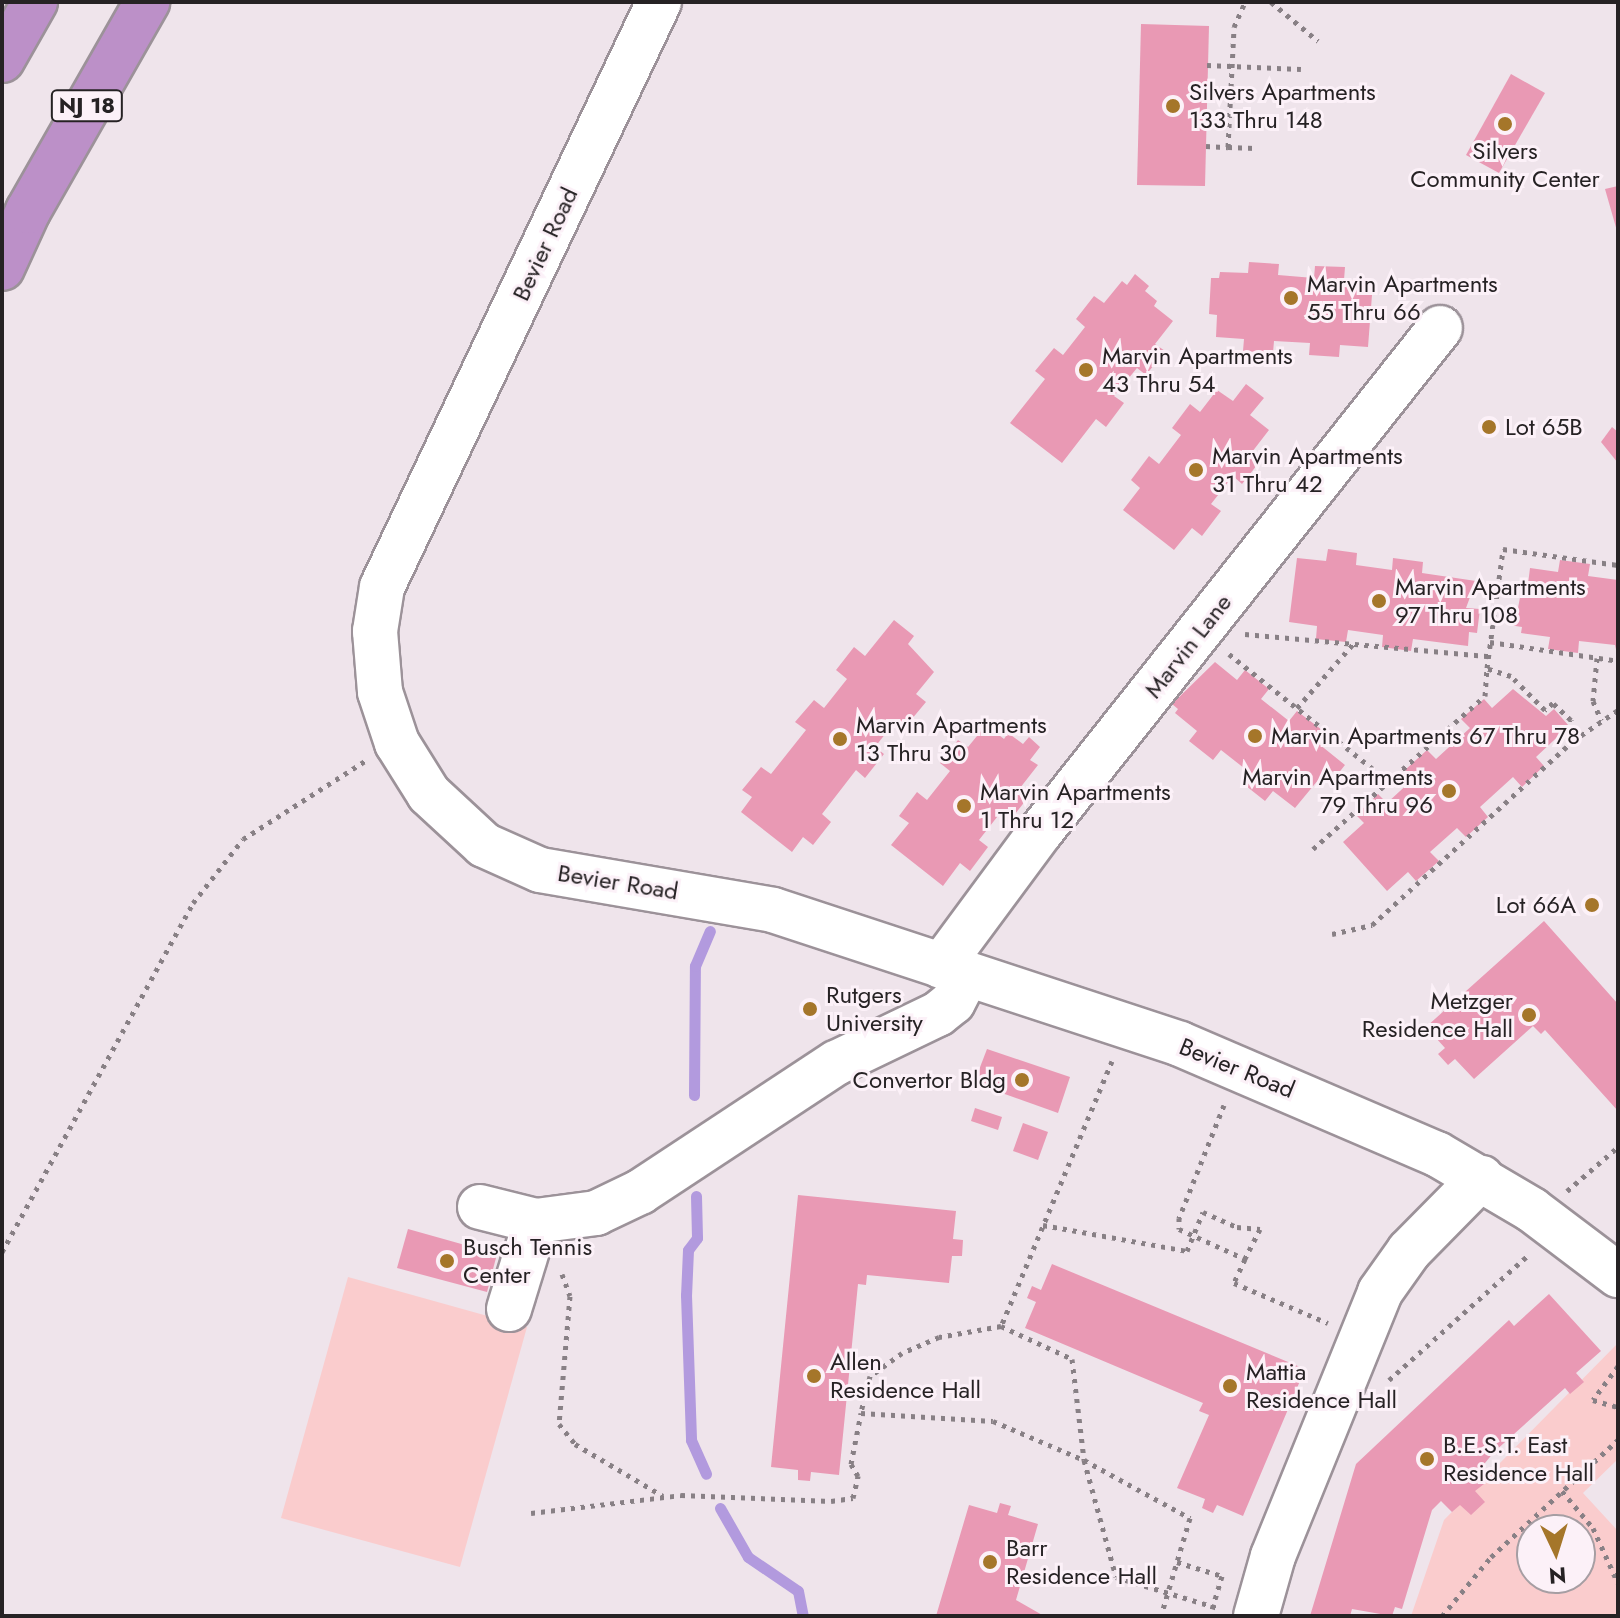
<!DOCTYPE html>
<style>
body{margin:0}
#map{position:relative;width:1620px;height:1618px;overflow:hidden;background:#efe4eb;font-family:Jost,sans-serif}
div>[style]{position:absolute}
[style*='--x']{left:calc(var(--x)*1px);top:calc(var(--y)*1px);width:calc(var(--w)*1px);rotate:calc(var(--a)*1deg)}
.green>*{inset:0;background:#facccd}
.stream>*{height:11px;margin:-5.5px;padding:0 5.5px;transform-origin:5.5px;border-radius:5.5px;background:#b29ade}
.building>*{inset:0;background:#e999b4}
.path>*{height:5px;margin-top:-2.5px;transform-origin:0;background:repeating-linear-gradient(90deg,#888085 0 4px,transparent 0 10px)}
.roads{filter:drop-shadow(2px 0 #9c9299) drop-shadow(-2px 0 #9c9299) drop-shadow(0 2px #9c9299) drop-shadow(0 -2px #9c9299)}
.minor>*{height:44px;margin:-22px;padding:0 22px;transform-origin:22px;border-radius:22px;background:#fff}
.highway>*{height:44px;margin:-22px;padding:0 22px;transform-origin:22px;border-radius:22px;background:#bc90c8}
.dots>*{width:22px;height:22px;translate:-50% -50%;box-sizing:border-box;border:4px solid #fcf1f8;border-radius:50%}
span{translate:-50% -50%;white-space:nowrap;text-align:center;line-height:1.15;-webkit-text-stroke:6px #fcf1f8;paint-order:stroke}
.shield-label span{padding:2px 6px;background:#fcf1f8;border:2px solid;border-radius:6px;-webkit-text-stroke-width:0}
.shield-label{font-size:22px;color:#262224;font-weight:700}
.poi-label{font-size:24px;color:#262224}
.left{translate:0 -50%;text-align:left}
.right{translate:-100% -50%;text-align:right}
.street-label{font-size:24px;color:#262224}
.frame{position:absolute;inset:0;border:4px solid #262224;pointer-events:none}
.north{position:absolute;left:1516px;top:1514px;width:80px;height:80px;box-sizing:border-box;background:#fcf1f8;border:2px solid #a69ea3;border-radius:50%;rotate:176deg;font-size:22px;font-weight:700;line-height:32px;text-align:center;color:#262224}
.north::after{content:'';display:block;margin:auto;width:28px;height:36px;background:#a5762a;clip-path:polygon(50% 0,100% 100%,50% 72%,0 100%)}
</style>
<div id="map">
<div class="green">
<i style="clip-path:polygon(348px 1277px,527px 1327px,460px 1567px,281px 1518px)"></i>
<i style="clip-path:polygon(evenodd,1618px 1343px,1618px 1459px,1583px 1493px,1618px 1531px,1618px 1616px,1411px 1616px,1444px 1520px,1618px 1343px,1532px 1530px,1580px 1530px,1580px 1578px,1532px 1578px,1532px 1530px)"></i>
</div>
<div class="stream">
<i style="--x:694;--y:1095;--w:129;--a:-89.6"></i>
<i style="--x:695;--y:966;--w:38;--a:-67"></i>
<i style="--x:696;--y:1196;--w:42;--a:88.6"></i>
<i style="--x:697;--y:1238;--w:15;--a:127"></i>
<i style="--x:688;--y:1250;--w:45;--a:92.5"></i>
<i style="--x:686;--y:1295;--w:145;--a:88"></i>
<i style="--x:691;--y:1440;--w:37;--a:66"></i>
<i style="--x:720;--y:1508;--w:56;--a:60.3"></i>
<i style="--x:748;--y:1557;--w:60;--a:34.2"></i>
<i style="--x:798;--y:1591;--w:25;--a:79"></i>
</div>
<div class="building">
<i style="clip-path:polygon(1141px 24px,1209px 26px,1205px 186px,1137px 185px)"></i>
<i style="clip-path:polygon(1511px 74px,1545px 93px,1499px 173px,1466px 155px)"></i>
<i style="clip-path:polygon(1618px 186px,1618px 231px,1617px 231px,1605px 189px)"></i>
<i style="clip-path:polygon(1249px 262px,1279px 264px,1278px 275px,1314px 278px,1315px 266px,1345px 267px,1344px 280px,1373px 282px,1368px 347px,1340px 345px,1339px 357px,1309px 355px,1310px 343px,1274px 341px,1273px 353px,1243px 351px,1244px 339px,1216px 337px,1217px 315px,1209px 314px,1211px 278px,1219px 278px,1220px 272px,1248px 273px)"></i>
<i style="clip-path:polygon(1135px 274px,1149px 286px,1145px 291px,1157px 301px,1154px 306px,1173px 321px,1155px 344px,1165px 351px,1146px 375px,1137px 368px,1114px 396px,1124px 403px,1106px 427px,1096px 419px,1062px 463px,1010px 423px,1045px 379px,1035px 371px,1054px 348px,1063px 355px,1085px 327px,1076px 319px,1094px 296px,1104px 303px,1122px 281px,1127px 285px)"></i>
<i style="clip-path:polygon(1246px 384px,1264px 398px,1250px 415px,1269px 430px,1252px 452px,1261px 460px,1242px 484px,1233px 476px,1211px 504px,1221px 511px,1202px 536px,1192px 528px,1174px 550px,1123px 510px,1140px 488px,1131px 480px,1149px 456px,1159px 464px,1181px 435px,1172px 428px,1190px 404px,1200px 412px,1217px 390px,1233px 401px)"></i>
<i style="clip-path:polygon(1612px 427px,1618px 432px,1618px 463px,1601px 442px)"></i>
<i style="clip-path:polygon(1328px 549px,1357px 553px,1356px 565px,1392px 570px,1393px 558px,1423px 562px,1422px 573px,1476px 581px,1466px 608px,1480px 609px,1477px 633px,1469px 632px,1468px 646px,1413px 639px,1411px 651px,1382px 647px,1383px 635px,1348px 630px,1346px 642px,1316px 639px,1317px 626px,1289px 622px,1297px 558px,1326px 561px)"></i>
<i style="clip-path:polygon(1560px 560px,1590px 564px,1588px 576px,1618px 580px,1618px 658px,1615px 645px,1579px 641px,1578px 653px,1548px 649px,1550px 637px,1521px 633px,1522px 627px,1509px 625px,1511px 607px,1518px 608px,1521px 592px,1527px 592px,1530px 568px,1558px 572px)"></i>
<i style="clip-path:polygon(894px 620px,914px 636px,908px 644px,934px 672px,916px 694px,926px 702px,906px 726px,897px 719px,875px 747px,884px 754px,865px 778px,856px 770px,822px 814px,831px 822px,813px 845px,803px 837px,792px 852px,741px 812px,752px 797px,742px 790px,761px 767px,771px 774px,806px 730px,795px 722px,814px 700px,824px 708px,847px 679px,836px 670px,854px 647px,865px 656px)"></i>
<i style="clip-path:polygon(1215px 662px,1237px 680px,1245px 670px,1269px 689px,1261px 699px,1289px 721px,1297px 711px,1322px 730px,1314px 740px,1345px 765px,1337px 775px,1328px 768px,1295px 808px,1273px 791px,1265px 801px,1241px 782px,1249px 772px,1221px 750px,1213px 760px,1189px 741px,1197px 731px,1175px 713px,1178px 709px,1172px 704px)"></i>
<i style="clip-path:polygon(1513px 689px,1546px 716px,1554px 709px,1569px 726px,1536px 757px,1544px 766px,1522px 787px,1513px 777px,1480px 807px,1488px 817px,1466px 837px,1457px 828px,1430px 852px,1439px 861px,1416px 881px,1408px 872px,1387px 891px,1343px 842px,1364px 823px,1356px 815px,1378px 794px,1387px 803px,1413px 779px,1405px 770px,1427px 750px,1436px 759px,1470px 728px,1461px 719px,1484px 699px,1492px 708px)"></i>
<i style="clip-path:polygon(986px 725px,1004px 739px,1008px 733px,1023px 744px,1029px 737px,1040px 747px,1030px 760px,1038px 765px,1020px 788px,1030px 795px,1011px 819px,1001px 812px,979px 840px,988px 847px,970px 871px,960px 863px,943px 886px,891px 845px,909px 823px,899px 816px,917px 792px,927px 800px,950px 771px,940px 763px,958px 740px,968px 747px)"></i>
<i style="clip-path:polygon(1544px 921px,1618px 1004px,1618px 1111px,1545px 1030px,1541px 1034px,1533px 1026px,1474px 1079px,1455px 1059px,1448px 1065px,1438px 1054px,1445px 1048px,1426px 1027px)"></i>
<i style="clip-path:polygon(987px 1049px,1070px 1077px,1058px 1113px,974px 1083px)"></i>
<i style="clip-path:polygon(975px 1108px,1002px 1117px,998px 1130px,971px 1121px)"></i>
<i style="clip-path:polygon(1023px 1123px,1048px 1132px,1038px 1160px,1013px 1151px)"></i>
<i style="clip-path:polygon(798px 1195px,956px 1211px,953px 1239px,963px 1240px,962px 1256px,952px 1256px,949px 1283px,867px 1275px,866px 1285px,858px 1284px,839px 1475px,811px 1472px,810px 1481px,798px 1480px,798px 1470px,771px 1467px)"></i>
<i style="clip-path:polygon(408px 1229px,497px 1254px,487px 1292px,397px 1268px)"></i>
<i style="clip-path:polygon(1052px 1264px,1305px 1369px,1243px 1516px,1217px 1505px,1213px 1513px,1202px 1508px,1205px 1499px,1177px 1488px,1209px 1415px,1199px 1411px,1203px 1403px,1025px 1328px,1036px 1302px,1027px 1298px,1032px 1286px,1041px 1290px)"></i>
<i style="clip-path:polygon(1549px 1294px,1601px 1351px,1576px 1373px,1584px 1382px,1570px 1394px,1565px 1388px,1494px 1452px,1476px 1474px,1484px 1484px,1475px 1491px,1485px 1502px,1471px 1515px,1460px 1505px,1452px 1512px,1441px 1501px,1432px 1510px,1402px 1609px,1395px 1607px,1392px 1616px,1352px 1609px,1350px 1616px,1310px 1616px,1356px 1464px,1509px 1320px,1514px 1326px)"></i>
<i style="clip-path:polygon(1000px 1503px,1011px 1506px,1008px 1515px,1038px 1524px,1016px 1600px,1044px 1616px,936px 1616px,969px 1505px,997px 1513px)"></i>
</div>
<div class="path">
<i style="--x:1271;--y:2;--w:61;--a:39.7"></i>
<i style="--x:1207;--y:65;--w:94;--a:2.4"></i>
<i style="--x:1206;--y:146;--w:22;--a:3"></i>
<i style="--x:1228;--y:147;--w:120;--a:-87.1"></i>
<i style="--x:1234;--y:27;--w:27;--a:-66"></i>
<i style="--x:1228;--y:147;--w:27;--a:2"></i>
<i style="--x:1245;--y:634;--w:245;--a:5.2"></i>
<i style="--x:1490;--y:642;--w:129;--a:8.4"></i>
<i style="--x:1229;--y:654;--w:203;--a:38.6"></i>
<i style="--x:1597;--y:658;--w:43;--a:95.3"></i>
<i style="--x:1593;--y:701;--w:21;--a:67"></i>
<i style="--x:1297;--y:708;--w:85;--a:-48.8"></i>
<i style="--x:1573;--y:741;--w:21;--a:-95"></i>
<i style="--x:1571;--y:720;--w:25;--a:-137"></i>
<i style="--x:1553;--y:703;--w:11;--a:139"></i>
<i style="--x:1545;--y:710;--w:48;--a:-135"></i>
<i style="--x:1511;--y:676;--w:25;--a:-162"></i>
<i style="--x:1487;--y:668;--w:120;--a:-82.3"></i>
<i style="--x:1503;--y:549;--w:116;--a:7.9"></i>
<i style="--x:1313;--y:849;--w:230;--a:-41.7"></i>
<i style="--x:1485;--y:696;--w:28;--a:-86"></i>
<i style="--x:1332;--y:934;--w:41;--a:-12.7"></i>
<i style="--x:1372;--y:925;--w:273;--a:-42.5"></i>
<i style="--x:1573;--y:741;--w:55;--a:-34.6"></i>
<i style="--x:1112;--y:1061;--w:287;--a:112.7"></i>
<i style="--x:1001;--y:1326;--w:63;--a:169.9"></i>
<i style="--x:939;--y:1337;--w:40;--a:156.6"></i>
<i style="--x:902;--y:1353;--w:39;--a:144"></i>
<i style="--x:870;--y:1376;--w:38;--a:104"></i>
<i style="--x:861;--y:1413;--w:132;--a:3.5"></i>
<i style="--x:993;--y:1421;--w:99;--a:23.2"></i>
<i style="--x:1084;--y:1460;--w:121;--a:28.7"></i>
<i style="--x:1190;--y:1518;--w:102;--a:106.5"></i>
<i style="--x:1224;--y:1105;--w:122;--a:111.7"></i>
<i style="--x:1179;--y:1218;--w:11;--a:90"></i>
<i style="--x:1179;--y:1229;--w:72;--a:24.4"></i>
<i style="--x:1245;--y:1259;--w:26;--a:115"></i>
<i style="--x:1234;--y:1283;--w:102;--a:23.1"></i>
<i style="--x:1567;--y:1191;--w:67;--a:-40.8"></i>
<i style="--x:1043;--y:1225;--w:146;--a:10.2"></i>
<i style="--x:1187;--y:1251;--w:42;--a:-67.7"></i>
<i style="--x:1203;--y:1212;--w:37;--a:24"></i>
<i style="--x:1237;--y:1227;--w:23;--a:5"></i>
<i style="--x:1260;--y:1229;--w:34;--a:117"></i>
<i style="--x:2;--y:1252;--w:398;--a:-61.3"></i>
<i style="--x:193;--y:903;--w:81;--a:-52"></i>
<i style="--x:243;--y:839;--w:145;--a:-32.6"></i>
<i style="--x:562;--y:1274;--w:23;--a:70"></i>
<i style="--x:570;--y:1296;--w:128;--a:94.9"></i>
<i style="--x:559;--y:1424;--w:26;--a:51"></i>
<i style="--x:575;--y:1444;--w:102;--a:30.6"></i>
<i style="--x:1001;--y:1326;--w:78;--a:24.9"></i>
<i style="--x:1072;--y:1359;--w:102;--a:83.2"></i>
<i style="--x:1084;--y:1460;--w:121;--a:74.7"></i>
<i style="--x:1116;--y:1577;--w:107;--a:16.9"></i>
<i style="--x:1618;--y:1366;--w:42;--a:126.3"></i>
<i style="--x:1593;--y:1400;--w:26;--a:16"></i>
<i style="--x:1389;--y:1380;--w:186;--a:-41.9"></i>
<i style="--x:1562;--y:1491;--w:48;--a:50"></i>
<i style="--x:1593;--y:1528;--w:60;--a:65.6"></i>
<i style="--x:531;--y:1513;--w:151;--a:-6.8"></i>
<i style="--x:681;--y:1495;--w:150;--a:2.3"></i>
<i style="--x:831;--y:1501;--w:22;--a:-8"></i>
<i style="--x:853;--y:1498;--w:23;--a:-77"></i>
<i style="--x:858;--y:1476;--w:14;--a:-120"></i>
<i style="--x:851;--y:1464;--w:52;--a:-78.9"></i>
<i style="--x:1177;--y:1562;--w:47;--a:17.3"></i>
<i style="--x:1222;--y:1576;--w:42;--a:106.7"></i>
<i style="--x:1442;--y:1616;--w:77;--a:-50.3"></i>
<i style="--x:1491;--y:1557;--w:173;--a:-42.7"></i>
</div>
<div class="roads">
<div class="minor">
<i style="--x:659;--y:2;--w:647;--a:115.34"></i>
<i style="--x:382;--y:587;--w:45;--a:99"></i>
<i style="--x:375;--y:631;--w:61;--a:85.3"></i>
<i style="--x:380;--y:692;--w:54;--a:71.6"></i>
<i style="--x:397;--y:743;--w:60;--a:57.9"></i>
<i style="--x:429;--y:794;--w:75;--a:42.8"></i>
<i style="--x:484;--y:845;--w:61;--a:24.1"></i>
<i style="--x:540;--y:870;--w:236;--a:9.7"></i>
<i style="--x:773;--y:910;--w:428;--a:18.2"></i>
<i style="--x:1180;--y:1044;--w:280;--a:23.2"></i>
<i style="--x:1437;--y:1154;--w:110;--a:30.5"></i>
<i style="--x:1532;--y:1210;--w:108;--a:37.1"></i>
<i style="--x:941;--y:966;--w:168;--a:-53.5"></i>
<i style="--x:1041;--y:831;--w:642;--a:-51.58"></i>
<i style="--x:480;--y:1207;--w:58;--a:14"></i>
<i style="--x:536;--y:1221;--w:61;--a:-7.6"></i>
<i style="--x:596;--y:1213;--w:49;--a:-25.5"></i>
<i style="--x:640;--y:1192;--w:235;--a:-33.4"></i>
<i style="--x:836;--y:1063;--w:113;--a:-25.7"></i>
<i style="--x:938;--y:1014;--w:19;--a:-39"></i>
<i style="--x:953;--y:1002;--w:29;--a:-63"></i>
<i style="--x:509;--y:1309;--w:92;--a:-72.9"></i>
<i style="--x:1256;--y:1616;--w:62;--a:-74.2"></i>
<i style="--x:1273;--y:1556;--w:285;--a:-67.9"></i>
<i style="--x:1380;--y:1292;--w:50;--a:-54.7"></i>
<i style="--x:1409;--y:1251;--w:103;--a:-45.4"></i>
</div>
<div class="highway">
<i style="--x:2;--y:60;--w:67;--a:-60.4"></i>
<i style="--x:2;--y:268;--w:63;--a:-65.5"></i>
<i style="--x:28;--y:211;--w:241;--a:-60.3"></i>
</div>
</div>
<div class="dots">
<i style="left:1173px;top:106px;background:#a5762a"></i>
<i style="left:1505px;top:124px;background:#a5762a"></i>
<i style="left:1291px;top:298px;background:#a5762a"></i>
<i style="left:1086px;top:370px;background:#a5762a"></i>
<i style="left:1489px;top:427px;background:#a5762a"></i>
<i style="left:1196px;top:470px;background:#a5762a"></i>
<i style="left:1379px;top:601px;background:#a5762a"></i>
<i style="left:1255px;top:736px;background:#a5762a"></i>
<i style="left:840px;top:739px;background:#a5762a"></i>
<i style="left:1449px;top:791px;background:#a5762a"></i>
<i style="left:964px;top:806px;background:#a5762a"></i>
<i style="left:1592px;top:905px;background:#a5762a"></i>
<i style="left:810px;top:1009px;background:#a5762a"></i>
<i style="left:1529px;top:1015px;background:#a5762a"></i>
<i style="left:1022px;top:1080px;background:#a5762a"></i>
<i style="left:447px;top:1261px;background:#a5762a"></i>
<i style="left:814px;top:1376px;background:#a5762a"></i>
<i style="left:1230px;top:1386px;background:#a5762a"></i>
<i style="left:1427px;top:1459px;background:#a5762a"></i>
<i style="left:990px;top:1562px;background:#a5762a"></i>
</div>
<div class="shield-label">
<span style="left:87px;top:106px">NJ 18</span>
</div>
<div class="poi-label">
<span class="left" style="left:1189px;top:106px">Silvers Apartments<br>133 Thru 148</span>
<span style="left:1505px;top:165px">Silvers<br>Community Center</span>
<span class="left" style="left:1307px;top:298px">Marvin Apartments<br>55 Thru 66</span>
<span class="left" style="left:1102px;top:370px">Marvin Apartments<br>43 Thru 54</span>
<span class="left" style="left:1505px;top:427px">Lot 65B</span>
<span class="left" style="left:1212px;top:470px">Marvin Apartments<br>31 Thru 42</span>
<span class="left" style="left:1395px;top:601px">Marvin Apartments<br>97 Thru 108</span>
<span class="left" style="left:856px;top:739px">Marvin Apartments<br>13 Thru 30</span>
<span class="left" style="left:1271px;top:736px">Marvin Apartments 67 Thru 78</span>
<span class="right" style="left:1433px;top:791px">Marvin Apartments<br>79 Thru 96</span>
<span class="left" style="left:980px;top:806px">Marvin Apartments<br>1 Thru 12</span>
<span class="right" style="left:1576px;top:905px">Lot 66A</span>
<span class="left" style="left:826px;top:1009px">Rutgers<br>University</span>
<span class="right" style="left:1513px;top:1015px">Metzger<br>Residence Hall</span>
<span class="right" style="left:1006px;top:1080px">Convertor Bldg</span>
<span class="left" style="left:463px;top:1261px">Busch Tennis<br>Center</span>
<span class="left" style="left:830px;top:1376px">Allen<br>Residence Hall</span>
<span class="left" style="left:1246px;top:1386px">Mattia<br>Residence Hall</span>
<span class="left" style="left:1443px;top:1459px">B.E.S.T. East<br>Residence Hall</span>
<span class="left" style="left:1006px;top:1562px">Barr<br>Residence Hall</span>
</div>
<div class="street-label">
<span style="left:545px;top:244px;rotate:-65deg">Bevier Road</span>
<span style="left:1188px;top:646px;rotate:-52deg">Marvin Lane</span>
<span style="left:618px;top:882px;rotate:9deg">Bevier Road</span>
<span style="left:1237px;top:1068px;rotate:22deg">Bevier Road</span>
</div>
<div class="frame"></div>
<div class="north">N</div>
</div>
